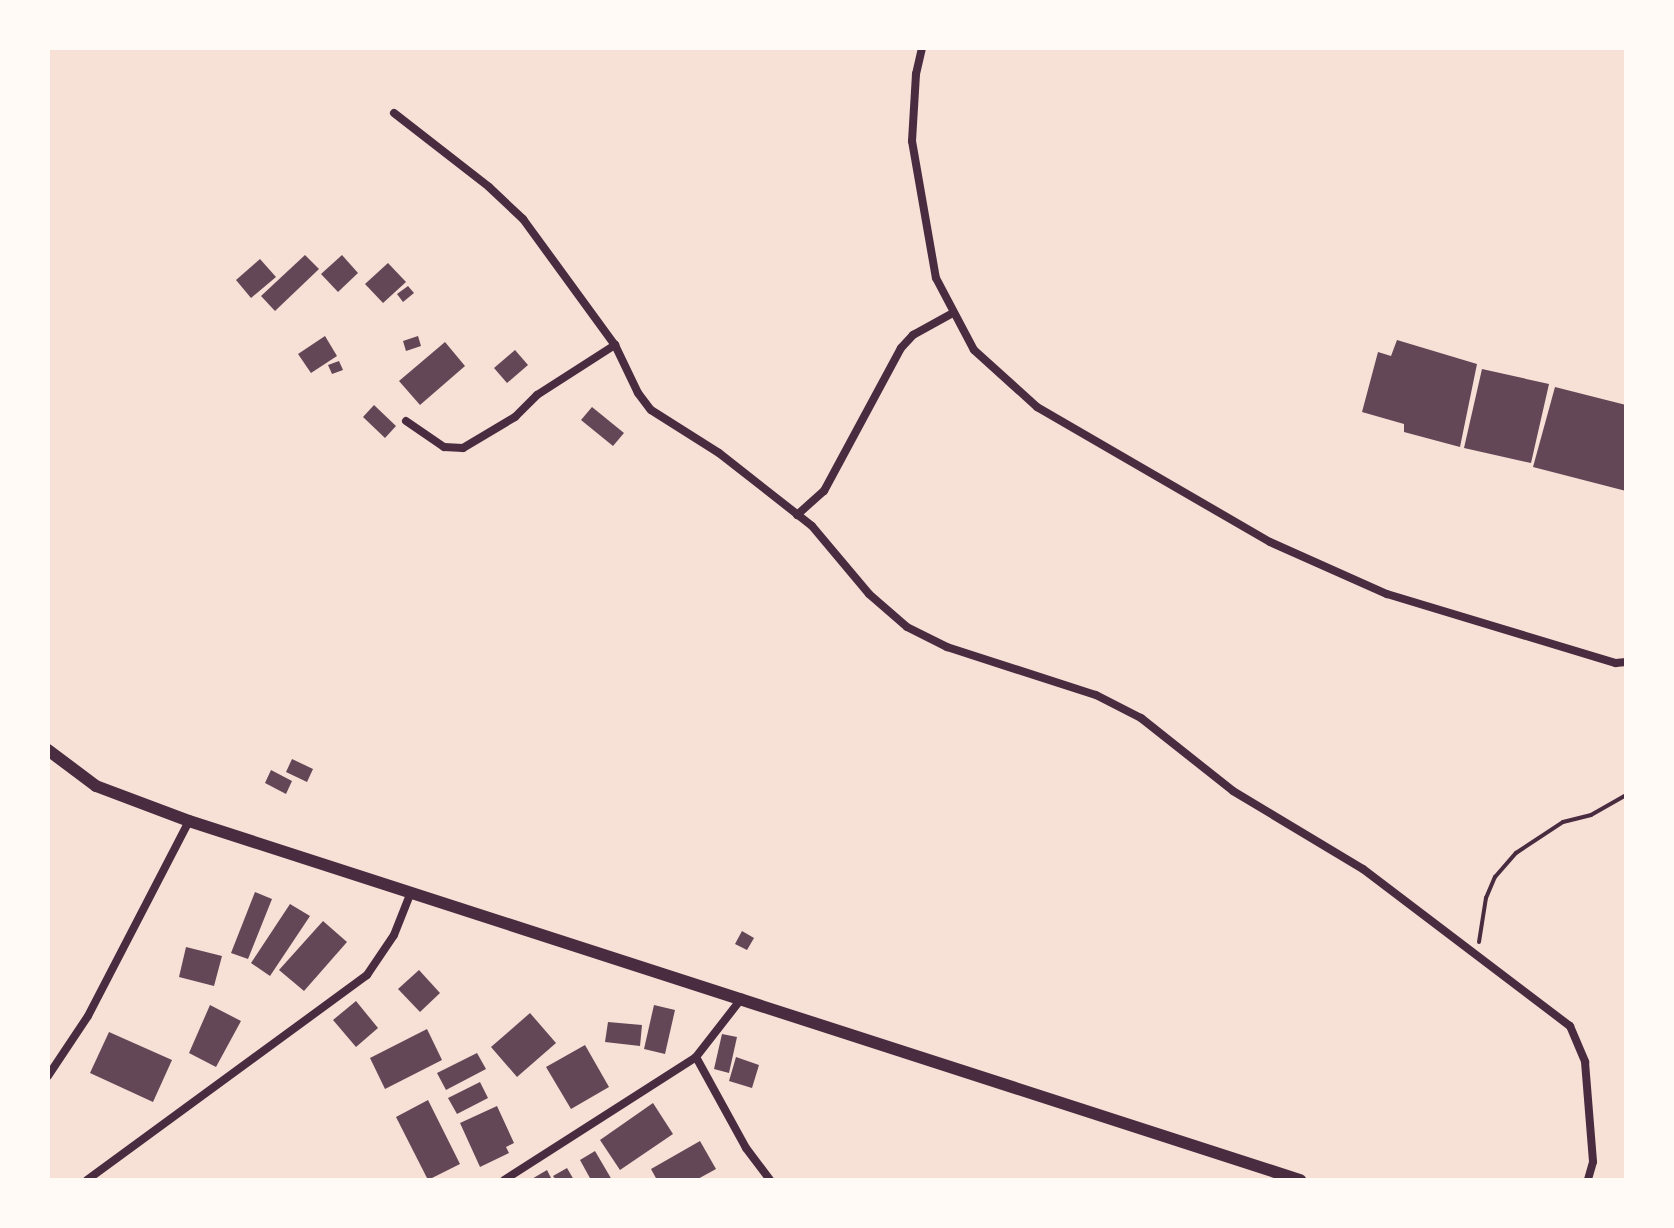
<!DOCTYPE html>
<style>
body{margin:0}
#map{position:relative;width:1674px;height:1228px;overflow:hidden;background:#f7e1d7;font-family:Inter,sans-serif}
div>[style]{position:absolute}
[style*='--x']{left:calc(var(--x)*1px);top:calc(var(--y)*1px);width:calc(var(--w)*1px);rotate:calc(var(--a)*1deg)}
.building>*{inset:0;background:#644757}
.path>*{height:4px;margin:-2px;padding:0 2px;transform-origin:2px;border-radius:2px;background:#4a2c40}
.minor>*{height:8px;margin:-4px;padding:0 4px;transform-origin:4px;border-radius:4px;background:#4a2c40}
.tertiary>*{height:12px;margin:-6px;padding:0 6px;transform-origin:6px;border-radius:6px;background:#4a2c40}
span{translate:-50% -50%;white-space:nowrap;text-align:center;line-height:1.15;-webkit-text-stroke:8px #fffaf5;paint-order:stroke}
.frame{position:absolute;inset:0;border:50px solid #fffaf5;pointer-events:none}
</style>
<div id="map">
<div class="building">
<i style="clip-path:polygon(305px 255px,319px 269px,275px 311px,261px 296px)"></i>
<i style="clip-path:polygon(342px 255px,358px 273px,338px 292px,321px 274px)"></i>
<i style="clip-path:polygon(260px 259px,276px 277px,251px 298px,236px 280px)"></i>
<i style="clip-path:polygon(388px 263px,406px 282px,383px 303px,365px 284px)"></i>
<i style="clip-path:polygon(408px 286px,414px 293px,403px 302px,397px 294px)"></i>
<i style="clip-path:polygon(325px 336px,337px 356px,311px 373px,298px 354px)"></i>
<i style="clip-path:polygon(418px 336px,421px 346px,406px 351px,403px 341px)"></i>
<i style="clip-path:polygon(1397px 340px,1477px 364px,1460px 447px,1404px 432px,1404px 424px,1362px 412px,1378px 352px,1391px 356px)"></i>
<i style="clip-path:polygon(445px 342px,465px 366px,420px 405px,399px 381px)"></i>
<i style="clip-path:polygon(515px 350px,528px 365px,507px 383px,494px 368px)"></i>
<i style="clip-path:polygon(339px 361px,343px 370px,332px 374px,328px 365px)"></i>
<i style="clip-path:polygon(1482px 369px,1549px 384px,1531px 463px,1464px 448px)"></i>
<i style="clip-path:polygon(1555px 387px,1626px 405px,1626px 491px,1533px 467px)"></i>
<i style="clip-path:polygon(374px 405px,396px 426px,385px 438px,363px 417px)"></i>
<i style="clip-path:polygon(592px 407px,624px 433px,613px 446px,581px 420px)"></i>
<i style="clip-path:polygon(292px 759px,313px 769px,307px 782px,286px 772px)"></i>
<i style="clip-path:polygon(271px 770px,292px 781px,286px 794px,265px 783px)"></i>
<i style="clip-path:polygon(255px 892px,272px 899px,248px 959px,231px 953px)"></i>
<i style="clip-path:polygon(290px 904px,310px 916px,270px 976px,251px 963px)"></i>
<i style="clip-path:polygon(323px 921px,347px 942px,304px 991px,279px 970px)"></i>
<i style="clip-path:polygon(742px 931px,754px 938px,747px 950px,735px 944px)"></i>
<i style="clip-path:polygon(186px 947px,222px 956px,214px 986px,179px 977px)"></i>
<i style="clip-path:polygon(419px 970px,440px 993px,420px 1012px,398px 989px)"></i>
<i style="clip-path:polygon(356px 1001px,378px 1028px,356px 1047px,333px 1020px)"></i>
<i style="clip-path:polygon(210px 1005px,241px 1021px,216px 1067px,189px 1053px)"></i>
<i style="clip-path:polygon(654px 1005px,675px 1010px,665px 1054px,644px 1049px)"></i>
<i style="clip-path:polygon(530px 1013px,556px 1043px,517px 1077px,491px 1047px)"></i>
<i style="clip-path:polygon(608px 1022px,642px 1025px,640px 1046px,605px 1042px)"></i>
<i style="clip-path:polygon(427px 1029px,442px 1060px,385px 1089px,370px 1058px)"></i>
<i style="clip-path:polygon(109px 1032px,172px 1060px,153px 1102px,90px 1073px)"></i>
<i style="clip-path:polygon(722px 1034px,737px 1037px,729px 1073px,714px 1069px)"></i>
<i style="clip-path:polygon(585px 1045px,609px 1087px,571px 1109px,546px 1067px)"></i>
<i style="clip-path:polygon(477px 1053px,486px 1069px,446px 1090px,437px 1073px)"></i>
<i style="clip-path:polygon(736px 1057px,759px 1065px,752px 1088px,729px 1081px)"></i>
<i style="clip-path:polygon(480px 1082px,488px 1098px,457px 1114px,448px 1098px)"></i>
<i style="clip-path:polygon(428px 1100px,460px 1164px,428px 1180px,396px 1117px)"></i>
<i style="clip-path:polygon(653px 1103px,673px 1134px,620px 1170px,600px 1140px)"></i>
<i style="clip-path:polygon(497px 1106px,514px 1143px,506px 1147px,509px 1153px,480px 1167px,460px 1123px)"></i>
<i style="clip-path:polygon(700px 1141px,716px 1169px,696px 1180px,657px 1180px,651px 1169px)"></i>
<i style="clip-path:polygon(595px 1151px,612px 1180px,591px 1180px,580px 1160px)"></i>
<i style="clip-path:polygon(567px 1168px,574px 1180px,556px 1180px,553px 1176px)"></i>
<i style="clip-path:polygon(547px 1170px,552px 1180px,530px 1180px)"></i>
</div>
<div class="path">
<i style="--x:1479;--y:942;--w:45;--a:-81"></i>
<i style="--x:1486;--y:898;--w:23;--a:-67"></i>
<i style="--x:1495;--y:877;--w:32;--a:-49"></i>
<i style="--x:1516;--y:853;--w:56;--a:-33.4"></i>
<i style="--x:1563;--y:822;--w:29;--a:-14"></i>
<i style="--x:1591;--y:815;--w:40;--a:-29.7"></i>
</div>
<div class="minor">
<i style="--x:922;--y:48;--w:27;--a:103"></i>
<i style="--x:916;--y:74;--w:67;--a:93.4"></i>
<i style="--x:912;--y:141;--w:139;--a:80.1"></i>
<i style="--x:936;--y:278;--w:81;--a:62.2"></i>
<i style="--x:974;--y:350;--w:85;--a:42.1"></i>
<i style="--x:1037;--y:407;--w:269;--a:30.1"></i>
<i style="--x:1270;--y:542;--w:128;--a:24"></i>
<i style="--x:1387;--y:594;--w:239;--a:16.8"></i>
<i style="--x:1616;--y:663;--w:10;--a:-6"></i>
<i style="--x:394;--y:113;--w:120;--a:37.9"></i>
<i style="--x:489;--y:187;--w:47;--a:43.3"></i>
<i style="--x:523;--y:219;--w:156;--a:53.9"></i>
<i style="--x:615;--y:345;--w:53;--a:64.4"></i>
<i style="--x:638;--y:393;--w:21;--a:53"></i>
<i style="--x:651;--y:410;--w:80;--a:32.3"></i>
<i style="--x:719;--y:453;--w:118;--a:38.1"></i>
<i style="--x:812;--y:526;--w:89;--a:50"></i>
<i style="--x:869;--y:594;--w:50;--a:41"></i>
<i style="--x:907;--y:627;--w:45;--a:26.6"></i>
<i style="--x:947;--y:647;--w:157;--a:17.9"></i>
<i style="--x:1096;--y:695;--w:51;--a:27.1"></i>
<i style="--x:1141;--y:718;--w:117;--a:38.4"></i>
<i style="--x:1233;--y:791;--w:152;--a:31"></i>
<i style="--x:1363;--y:869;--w:260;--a:37.2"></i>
<i style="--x:1570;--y:1026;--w:39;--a:67"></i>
<i style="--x:1585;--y:1062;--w:100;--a:85.4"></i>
<i style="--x:1593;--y:1162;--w:19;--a:106"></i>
<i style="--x:406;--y:421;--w:46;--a:34.4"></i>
<i style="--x:444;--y:447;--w:19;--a:3"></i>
<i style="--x:463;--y:448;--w:61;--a:-30.8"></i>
<i style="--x:515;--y:417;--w:31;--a:-45"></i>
<i style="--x:537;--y:395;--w:93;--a:-32.7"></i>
<i style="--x:797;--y:515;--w:36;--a:-42"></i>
<i style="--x:824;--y:491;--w:162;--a:-61.7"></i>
<i style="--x:901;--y:348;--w:18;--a:-47"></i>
<i style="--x:913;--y:335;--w:46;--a:-28.8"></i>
<i style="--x:696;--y:1057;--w:104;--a:61.2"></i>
<i style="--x:746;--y:1148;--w:40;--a:53"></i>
<i style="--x:48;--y:1076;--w:72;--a:-56.3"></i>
<i style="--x:88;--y:1016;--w:220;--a:-62.6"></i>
<i style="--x:87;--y:1180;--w:347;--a:-36.2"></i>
<i style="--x:367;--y:975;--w:48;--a:-56"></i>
<i style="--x:394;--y:935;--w:46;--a:-68.4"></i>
<i style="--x:504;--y:1180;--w:228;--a:-32.6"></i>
<i style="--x:696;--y:1057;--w:75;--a:-52.1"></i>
</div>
<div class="tertiary">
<i style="--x:48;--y:750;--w:60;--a:36.9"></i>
<i style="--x:96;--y:786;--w:99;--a:20.6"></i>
<i style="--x:189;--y:821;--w:1168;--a:17.91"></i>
</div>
<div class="frame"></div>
</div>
